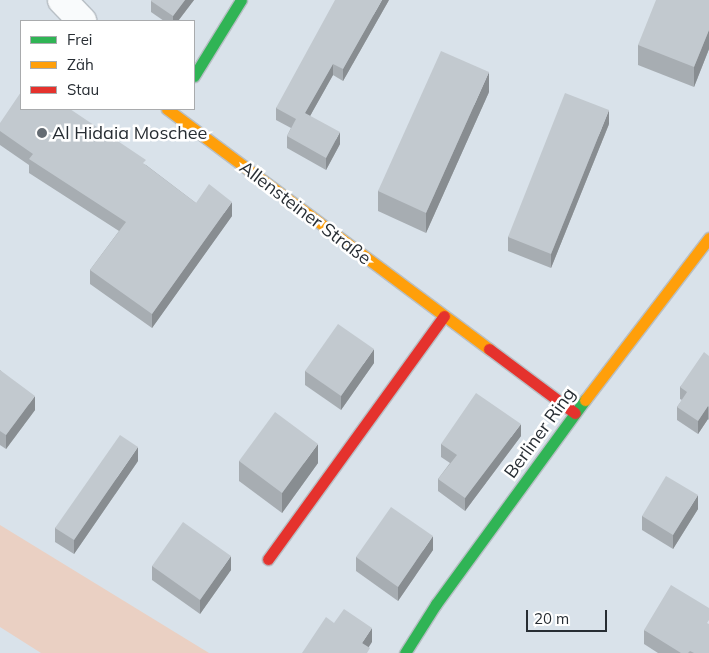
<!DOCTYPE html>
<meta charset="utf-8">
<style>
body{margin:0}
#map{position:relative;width:709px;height:653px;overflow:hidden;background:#d9e2ea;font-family:Mulish,sans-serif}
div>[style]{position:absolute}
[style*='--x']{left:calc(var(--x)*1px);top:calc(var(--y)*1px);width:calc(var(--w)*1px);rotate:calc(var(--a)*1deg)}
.green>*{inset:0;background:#ead0c3}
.roads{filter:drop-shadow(1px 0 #b8bfc5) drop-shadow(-1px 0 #b8bfc5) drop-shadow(0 1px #b8bfc5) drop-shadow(0 -1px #b8bfc5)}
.street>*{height:28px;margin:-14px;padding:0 14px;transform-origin:14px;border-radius:14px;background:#f9fbfc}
.fast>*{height:11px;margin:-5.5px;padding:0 5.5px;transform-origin:5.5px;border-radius:5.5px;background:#30b455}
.slow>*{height:11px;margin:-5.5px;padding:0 5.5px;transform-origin:5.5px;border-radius:5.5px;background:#ff9f0a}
.jam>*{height:11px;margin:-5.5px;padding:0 5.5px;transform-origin:5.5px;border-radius:5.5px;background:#e5322d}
.wall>*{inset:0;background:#a7adb2}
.shaded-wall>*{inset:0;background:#888d91}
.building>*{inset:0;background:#c2c9cf}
.dots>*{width:14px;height:14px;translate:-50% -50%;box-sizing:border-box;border:2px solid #fff;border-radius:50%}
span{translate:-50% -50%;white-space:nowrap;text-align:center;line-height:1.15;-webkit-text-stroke:5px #fff;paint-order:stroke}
.poi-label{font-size:18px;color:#272d33}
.left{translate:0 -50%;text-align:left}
.street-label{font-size:18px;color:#272d33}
.legend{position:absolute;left:20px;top:20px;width:175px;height:90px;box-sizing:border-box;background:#fff;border:1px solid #a9abad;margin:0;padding:6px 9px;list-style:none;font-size:15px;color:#272d33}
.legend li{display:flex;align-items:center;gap:10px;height:25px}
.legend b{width:25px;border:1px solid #a9abad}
.scale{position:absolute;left:526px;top:610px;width:81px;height:22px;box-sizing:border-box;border:2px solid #272d33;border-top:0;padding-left:6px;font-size:15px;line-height:18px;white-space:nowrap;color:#272d33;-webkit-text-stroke:4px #fff;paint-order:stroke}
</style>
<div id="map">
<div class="green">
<i style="clip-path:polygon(0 525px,209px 653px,41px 653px,0 627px)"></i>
</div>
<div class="roads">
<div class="street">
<i style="--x:62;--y:0;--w:29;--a:46"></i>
</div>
<div class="fast">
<i style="--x:194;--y:76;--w:89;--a:-58.3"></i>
<i style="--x:405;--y:653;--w:58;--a:-57.7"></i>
<i style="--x:436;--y:604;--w:253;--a:-53.9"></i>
</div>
<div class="slow">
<i style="--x:167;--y:109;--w:402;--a:36.7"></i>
<i style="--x:585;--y:400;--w:204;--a:-52.6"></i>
</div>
<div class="jam">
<i style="--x:489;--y:349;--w:107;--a:36.7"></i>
<i style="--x:268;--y:559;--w:300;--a:-54.1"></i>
</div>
</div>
<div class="wall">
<i style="clip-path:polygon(151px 0,194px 0,178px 21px,164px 21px,151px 12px)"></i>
<i style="clip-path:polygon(389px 0,343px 81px,333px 75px,310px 116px,340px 144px,326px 170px,287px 148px,287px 136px,291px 128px,276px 120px,276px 108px)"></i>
<i style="clip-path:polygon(709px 0,709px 49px,694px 87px,638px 65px,638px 45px)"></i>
<i style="clip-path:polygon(489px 92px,426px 233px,378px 211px,378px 191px)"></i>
<i style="clip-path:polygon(0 123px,146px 165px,196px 203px,232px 216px,152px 328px,90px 284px,90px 270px,119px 231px,29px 173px,29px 165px,0 145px)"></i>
<i style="clip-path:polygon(609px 124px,551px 268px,508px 251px,508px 237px)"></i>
<i style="clip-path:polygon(709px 356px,709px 420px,708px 419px,698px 434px,677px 420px,677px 407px,682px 400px,680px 399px,680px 387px)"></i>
<i style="clip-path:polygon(374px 363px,341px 410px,305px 385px,305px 371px)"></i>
<i style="clip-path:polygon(0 370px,35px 410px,6px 449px,0 445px)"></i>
<i style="clip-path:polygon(521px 436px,465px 511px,438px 491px,438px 479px,450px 463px,441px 457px,441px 444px)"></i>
<i style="clip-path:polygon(138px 461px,74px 554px,55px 542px,55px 528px)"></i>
<i style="clip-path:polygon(239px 461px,318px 463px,282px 513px,239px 481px)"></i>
<i style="clip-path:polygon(698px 509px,673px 549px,642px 530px,642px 516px)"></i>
<i style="clip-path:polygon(433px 550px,398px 601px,356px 571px,356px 557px)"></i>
<i style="clip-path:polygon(152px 566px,231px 570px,200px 614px,152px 580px)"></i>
<i style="clip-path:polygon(644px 630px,709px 653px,658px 653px,644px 644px)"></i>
</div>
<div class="shaded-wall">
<i style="clip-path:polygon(185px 0,194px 0,178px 21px,173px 21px,173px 16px)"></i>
<i style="clip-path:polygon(382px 0,389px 0,343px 81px,343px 69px)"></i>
<i style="clip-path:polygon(709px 30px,709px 49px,694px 87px,694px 67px)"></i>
<i style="clip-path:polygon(333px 64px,333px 75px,305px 125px,305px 113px)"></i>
<i style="clip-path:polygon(489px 72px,489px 92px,426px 233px,426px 213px)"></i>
<i style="clip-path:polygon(609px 110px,609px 124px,551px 268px,551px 254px)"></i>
<i style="clip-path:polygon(340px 132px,340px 144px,326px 170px,326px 158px)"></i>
<i style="clip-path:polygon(232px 202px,232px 216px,152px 328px,152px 314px)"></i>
<i style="clip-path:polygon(374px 349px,374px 363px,341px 410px,341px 396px)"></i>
<i style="clip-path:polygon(35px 396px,35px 410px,6px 449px,6px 435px)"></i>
<i style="clip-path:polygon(708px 406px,708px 419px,698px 434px,698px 421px)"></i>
<i style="clip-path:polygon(521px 424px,521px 436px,465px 511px,465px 498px)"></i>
<i style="clip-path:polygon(318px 444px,318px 463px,282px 513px,282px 493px)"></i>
<i style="clip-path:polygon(138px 447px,138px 461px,74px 554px,74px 540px)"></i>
<i style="clip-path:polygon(698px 495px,698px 509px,673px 549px,673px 535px)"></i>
<i style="clip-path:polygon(433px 536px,433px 550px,398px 601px,398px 587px)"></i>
<i style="clip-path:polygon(231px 556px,231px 570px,200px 614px,200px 600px)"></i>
<i style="clip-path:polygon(372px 628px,372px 642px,365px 653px,362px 643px)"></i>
</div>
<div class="building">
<i style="clip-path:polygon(151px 0,185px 0,173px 16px,151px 1px)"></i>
<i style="clip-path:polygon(335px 0,382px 0,343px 69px,333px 64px,305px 113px,340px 132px,326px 158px,287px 136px,296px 119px,276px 108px)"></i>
<i style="clip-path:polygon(656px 0,709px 0,709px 30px,694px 67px,638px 45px)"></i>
<i style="clip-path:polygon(441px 51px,489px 72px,426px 213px,378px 191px)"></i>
<i style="clip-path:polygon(21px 92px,21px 109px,70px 109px,146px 160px,143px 163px,196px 203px,209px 184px,232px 202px,152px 314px,90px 270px,126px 222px,29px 159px,33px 154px,0 131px,0 123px)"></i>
<i style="clip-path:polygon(565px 93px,609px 110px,551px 254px,508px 237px)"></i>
<i style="clip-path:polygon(338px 324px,374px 349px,341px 396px,305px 371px)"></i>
<i style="clip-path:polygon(704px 352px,709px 356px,709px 407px,708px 406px,698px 421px,677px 407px,687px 392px,680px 387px)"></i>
<i style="clip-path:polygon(0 370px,35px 396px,6px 435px,0 431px)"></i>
<i style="clip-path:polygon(476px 393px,521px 424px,465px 498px,438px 479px,457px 455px,441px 444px)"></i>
<i style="clip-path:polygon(275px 412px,318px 444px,282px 493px,239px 461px)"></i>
<i style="clip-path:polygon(120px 435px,138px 447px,74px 540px,55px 528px)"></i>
<i style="clip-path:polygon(666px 476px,698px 495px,673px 535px,642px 516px)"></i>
<i style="clip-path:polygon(391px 507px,433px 536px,398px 587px,356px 557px)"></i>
<i style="clip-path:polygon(183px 522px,231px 556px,200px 600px,152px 566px)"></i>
<i style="clip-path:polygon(671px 585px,709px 608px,709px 620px,707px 623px,709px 624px,709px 653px,694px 653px,690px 651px,688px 653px,681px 653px,644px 630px)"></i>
<i style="clip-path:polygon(344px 609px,372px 628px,362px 643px,370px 648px,367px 653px,302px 653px,326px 617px,334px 623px)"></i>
</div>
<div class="dots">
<i style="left:42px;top:133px;background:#656c73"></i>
</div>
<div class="poi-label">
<span class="left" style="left:52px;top:133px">Al Hidaia Moschee</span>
</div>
<div class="street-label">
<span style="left:305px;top:213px;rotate:37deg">Allensteiner Straße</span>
<span style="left:540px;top:433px;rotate:-54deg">Berliner Ring</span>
</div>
<ul class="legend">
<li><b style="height:6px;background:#30b455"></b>Frei</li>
<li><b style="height:6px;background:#ff9f0a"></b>Zäh</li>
<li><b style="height:6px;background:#e5322d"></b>Stau</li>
</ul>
<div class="scale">20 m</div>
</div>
